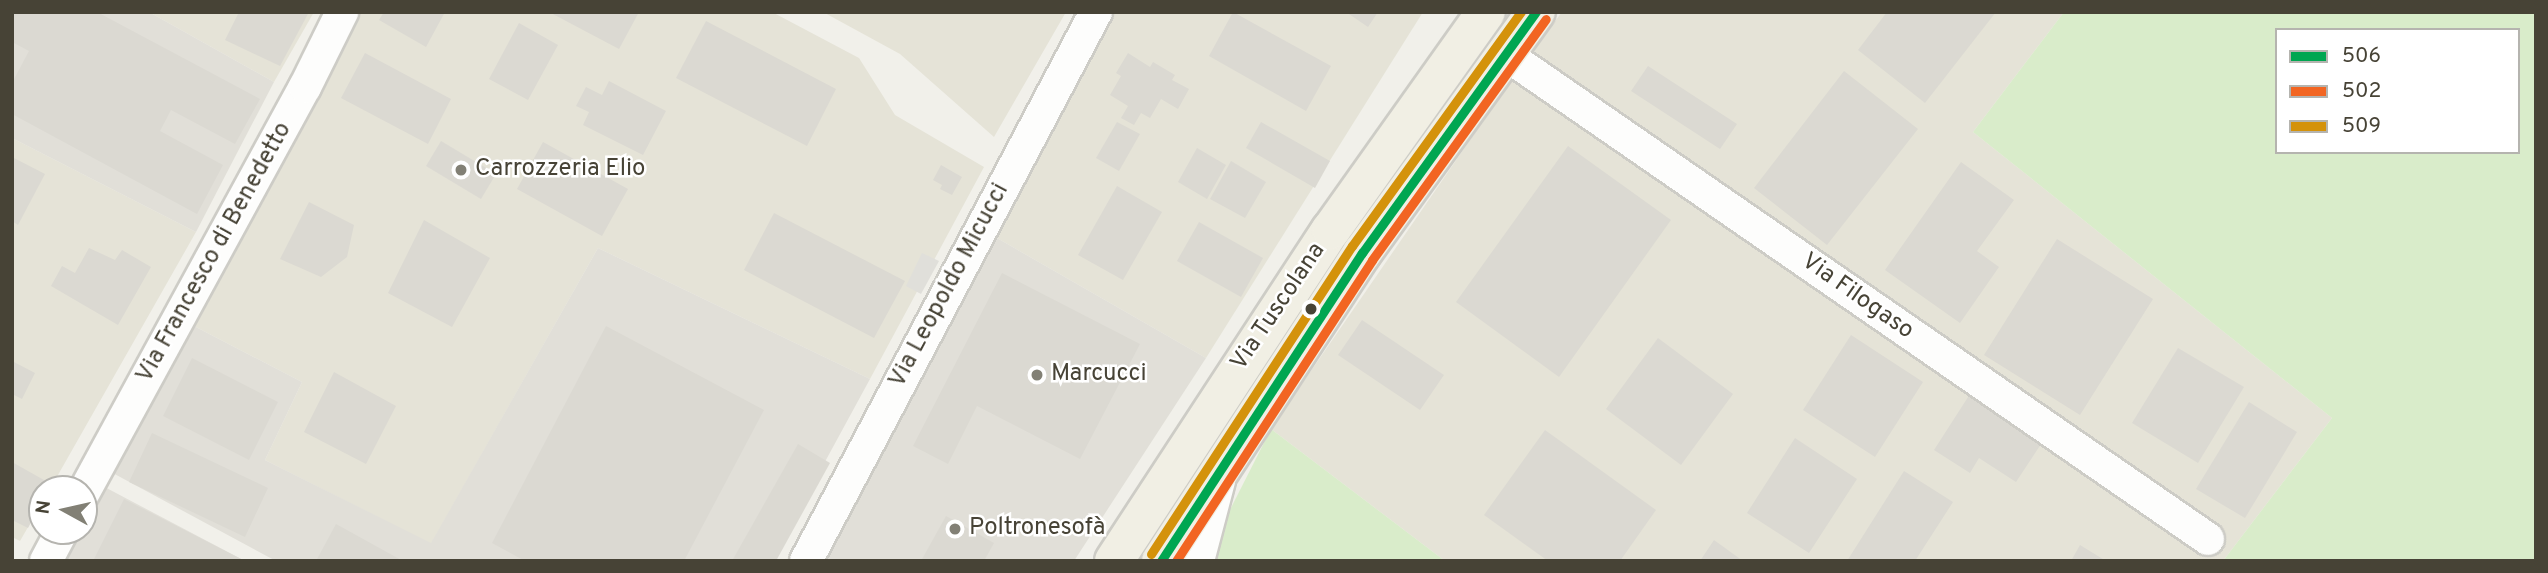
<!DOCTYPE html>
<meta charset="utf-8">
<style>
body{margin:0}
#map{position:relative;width:2548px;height:573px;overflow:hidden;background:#f1f0ea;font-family:Overpass,sans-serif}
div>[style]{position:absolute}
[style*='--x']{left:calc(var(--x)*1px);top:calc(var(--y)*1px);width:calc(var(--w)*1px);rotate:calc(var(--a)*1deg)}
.residential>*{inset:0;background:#e5e3d7}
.industrial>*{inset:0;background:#e1dfd8}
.green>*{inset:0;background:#d9ecca}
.parking>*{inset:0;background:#e0dfda}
.building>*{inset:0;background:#dbd9d2}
.roads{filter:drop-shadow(2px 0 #cdccc6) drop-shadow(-2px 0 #cdccc6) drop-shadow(0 2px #cdccc6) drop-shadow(0 -2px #cdccc6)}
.minor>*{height:32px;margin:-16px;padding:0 16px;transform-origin:16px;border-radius:16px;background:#fdfdfc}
.major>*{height:38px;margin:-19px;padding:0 19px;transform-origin:19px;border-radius:19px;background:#f1efe4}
.bus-1>*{height:9px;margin:-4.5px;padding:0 4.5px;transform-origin:4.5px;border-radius:4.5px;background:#00a651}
.bus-2>*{height:9px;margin:-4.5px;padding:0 4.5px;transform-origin:4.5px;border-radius:4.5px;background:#f26522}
.bus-3>*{height:9px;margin:-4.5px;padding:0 4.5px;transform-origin:4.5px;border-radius:4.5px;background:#d4920b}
.dots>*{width:19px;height:19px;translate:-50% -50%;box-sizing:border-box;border:4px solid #fff;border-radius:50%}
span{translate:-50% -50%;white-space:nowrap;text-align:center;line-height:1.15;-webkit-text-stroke:5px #fff;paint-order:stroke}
.poi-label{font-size:24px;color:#474336}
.left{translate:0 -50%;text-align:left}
.street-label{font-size:24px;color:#474336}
.frame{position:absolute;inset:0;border:14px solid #474336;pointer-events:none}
.legend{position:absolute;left:2275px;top:28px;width:245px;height:126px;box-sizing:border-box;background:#fff;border:2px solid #b5b4af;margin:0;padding:9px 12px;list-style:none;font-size:21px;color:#474336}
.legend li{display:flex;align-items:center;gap:14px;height:35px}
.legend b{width:35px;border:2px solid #b5b4af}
.north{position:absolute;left:28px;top:475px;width:70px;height:70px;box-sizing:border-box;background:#fff;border:2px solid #b5b4af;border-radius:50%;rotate:278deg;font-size:19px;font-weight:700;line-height:28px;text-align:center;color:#474336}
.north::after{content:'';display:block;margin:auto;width:24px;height:32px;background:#828075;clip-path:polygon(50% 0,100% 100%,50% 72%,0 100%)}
</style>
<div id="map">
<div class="residential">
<i style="clip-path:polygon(149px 12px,314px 12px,274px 82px)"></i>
<i style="clip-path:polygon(361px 12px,772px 12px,859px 58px,895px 115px,984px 167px,870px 379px,598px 248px,431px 544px,265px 460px,302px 382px,194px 326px)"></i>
<i style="clip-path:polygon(823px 12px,1066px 12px,994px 137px,900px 54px)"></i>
<i style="clip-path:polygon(1113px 12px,1423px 12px,1206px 358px,990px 234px)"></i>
<i style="clip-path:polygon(1562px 12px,2064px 12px,1973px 132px,2332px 418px,2223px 561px,1445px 561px,1271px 429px,1521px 66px)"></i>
<i style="clip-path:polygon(12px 138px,196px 232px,50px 489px,42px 489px,42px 503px,20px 541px,12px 537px)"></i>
</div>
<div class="industrial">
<i style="clip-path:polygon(12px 12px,149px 12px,274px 82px,196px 232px,12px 138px)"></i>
<i style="clip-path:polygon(990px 234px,1206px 358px,1074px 561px,819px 561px)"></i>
<i style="clip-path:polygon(598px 248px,870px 379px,771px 561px,276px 561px,109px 471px,194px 326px,302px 382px,265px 460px,431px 543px)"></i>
<i style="clip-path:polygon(97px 483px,245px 561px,56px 561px,71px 531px,84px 531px,84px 507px)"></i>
</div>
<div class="green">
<i style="clip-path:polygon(evenodd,2064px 12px,2536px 12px,2536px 561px,2223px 561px,2332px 418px,1973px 132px,2064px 12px,2277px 30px,2518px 30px,2518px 152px,2277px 152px,2277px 30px)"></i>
<i style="clip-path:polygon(1271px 429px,1445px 561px,1204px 561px)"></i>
</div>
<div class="parking">
<i style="clip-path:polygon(922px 253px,939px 261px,921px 294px,906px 286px)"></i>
</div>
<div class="building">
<i style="clip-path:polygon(12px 12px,97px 12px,260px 99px,235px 144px,171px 110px,160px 131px,223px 165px,197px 214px,12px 114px,12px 83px,29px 51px,12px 42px)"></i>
<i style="clip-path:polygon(239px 12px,309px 12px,280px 66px,225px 40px)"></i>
<i style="clip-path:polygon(384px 12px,445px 12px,426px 47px,379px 20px)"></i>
<i style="clip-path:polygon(549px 12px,639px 12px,619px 49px)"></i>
<i style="clip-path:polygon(1233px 12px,1331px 66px,1306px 111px,1209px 56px)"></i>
<i style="clip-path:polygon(1346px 12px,1378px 12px,1368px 27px)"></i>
<i style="clip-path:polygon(1887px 12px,1996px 12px,1925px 103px,1858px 50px)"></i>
<i style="clip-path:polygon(706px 21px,836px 89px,807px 146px,676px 78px)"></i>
<i style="clip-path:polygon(519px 23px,558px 45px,528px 100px,489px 79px)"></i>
<i style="clip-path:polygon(365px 53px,451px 99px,428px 144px,341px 98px)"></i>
<i style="clip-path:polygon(1128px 53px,1150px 67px,1153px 62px,1175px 75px,1172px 80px,1189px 89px,1178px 109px,1161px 99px,1150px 118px,1141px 113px,1134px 125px,1121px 118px,1128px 106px,1110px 95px,1121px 76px,1116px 73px)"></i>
<i style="clip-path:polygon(1648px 66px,1737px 124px,1720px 149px,1631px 91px)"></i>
<i style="clip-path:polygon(1844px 71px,1918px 129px,1827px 245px,1754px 188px)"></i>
<i style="clip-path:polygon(609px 81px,666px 111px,643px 155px,583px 125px,589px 112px,576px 106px,586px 87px,602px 95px)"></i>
<i style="clip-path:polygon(1117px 122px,1140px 134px,1119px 171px,1096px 158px)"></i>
<i style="clip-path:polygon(1261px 122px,1330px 161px,1315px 188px,1246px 148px)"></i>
<i style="clip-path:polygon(441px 141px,496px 174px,481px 199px,426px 166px)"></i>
<i style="clip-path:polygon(543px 142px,628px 189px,602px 236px,517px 189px)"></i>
<i style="clip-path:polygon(1568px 146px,1671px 220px,1559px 377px,1456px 302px)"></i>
<i style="clip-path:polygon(1197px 148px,1226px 165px,1207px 199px,1178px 182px)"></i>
<i style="clip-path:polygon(12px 157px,45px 174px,18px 225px,12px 221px)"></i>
<i style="clip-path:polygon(1231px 161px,1266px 182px,1245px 218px,1210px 199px)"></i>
<i style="clip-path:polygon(1961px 162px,2014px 200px,1977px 251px,1999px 267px,1960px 323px,1885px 270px)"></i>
<i style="clip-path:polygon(941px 165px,962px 177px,952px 195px,940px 189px,942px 185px,933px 180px)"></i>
<i style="clip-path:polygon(1117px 186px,1162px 212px,1123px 280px,1078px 255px)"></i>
<i style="clip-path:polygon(309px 202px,354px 225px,347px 257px,321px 277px,280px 259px)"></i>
<i style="clip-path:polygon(774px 213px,905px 281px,874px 338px,744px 270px)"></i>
<i style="clip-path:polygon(424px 220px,490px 258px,452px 327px,388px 293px)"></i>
<i style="clip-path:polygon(1199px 222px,1263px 258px,1241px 297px,1177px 261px)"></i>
<i style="clip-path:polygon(2057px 239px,2153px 299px,2080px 415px,1984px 355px)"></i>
<i style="clip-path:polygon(89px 248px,115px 260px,122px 250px,151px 267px,118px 325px,51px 286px,62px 266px,75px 273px)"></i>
<i style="clip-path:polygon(1002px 273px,1140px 344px,1080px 459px,977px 406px,948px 464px,913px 446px)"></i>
<i style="clip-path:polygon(1362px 320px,1444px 375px,1420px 410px,1338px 355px)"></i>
<i style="clip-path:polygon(606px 326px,764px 410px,684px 561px,525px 561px,492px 543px)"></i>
<i style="clip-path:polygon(1851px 335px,1923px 382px,1875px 457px,1803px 410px)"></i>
<i style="clip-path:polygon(1658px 338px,1733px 394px,1681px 465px,1606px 409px)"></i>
<i style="clip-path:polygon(2178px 348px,2244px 387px,2198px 463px,2132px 423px)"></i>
<i style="clip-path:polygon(192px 358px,278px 402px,249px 460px,163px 416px)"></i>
<i style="clip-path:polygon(12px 361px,35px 373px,22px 399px,12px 394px)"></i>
<i style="clip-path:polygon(334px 372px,396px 406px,366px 464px,304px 432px)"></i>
<i style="clip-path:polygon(1970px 394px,2043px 441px,2016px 482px,1979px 458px,1970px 473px,1934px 450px)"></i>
<i style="clip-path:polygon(2249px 402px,2297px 432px,2245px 518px,2196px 489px)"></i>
<i style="clip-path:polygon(1545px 430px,1656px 510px,1620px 561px,1548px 561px,1484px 515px)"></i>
<i style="clip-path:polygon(152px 433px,268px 488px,245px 537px,129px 482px)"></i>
<i style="clip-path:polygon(1795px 438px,1857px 479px,1809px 553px,1747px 513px)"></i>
<i style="clip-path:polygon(798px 444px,830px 463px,776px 561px,732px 561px)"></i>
<i style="clip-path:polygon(12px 462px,51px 484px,48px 489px,42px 489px,42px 501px,28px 528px,12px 520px)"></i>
<i style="clip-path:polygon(1904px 471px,1953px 502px,1915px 561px,1847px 561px)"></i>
<i style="clip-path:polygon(124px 499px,245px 561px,93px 561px)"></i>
<i style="clip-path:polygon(946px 516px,994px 543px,984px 561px,921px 561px)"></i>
<i style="clip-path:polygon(336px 524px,403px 561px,316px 561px)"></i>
<i style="clip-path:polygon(1714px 540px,1743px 561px,1700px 561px)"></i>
<i style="clip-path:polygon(2080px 545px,2106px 561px,2071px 561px)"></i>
</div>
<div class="roads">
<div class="minor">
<i style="--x:1505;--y:54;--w:854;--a:34.6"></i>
<i style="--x:84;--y:492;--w:461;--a:-61.4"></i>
<i style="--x:305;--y:87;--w:84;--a:-63.7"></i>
<i style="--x:46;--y:561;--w:34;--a:-62"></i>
<i style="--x:806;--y:561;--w:621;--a:-62.16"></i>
<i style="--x:1198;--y:561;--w:83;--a:-75.3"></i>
</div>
<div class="major">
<i style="--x:1114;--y:561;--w:396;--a:-56.8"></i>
<i style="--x:1331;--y:230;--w:267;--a:-54.6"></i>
<i style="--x:1161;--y:561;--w:368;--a:-56.9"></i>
<i style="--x:1362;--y:253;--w:297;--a:-54.2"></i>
</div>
</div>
<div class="bus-1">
<i style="--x:1161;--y:561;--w:368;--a:-56.9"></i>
<i style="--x:1362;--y:253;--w:297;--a:-54.2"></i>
</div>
<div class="bus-2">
<i style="--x:1176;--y:561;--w:359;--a:-56.9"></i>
<i style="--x:1372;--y:260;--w:297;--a:-54.2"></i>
</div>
<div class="bus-3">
<i style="--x:1151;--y:554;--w:368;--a:-56.9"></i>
<i style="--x:1352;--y:246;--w:289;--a:-54.2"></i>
</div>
<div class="dots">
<i style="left:461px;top:170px;background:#828075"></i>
<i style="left:1311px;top:309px;background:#474336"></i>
<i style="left:1037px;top:375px;background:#828075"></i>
<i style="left:955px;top:529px;background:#828075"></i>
</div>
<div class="poi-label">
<span class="left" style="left:475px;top:170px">Carrozzeria Elio</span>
<span class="left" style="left:1051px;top:375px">Marcucci</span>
<span class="left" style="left:969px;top:529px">Poltronesofà</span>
</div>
<div class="street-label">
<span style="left:215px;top:253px;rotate:-61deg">Via Francesco di Benedetto</span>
<span style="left:950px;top:286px;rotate:-62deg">Via Leopoldo Micucci</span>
<span style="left:1857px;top:297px;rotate:35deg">Via Filogaso</span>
<span style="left:1279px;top:307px;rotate:-56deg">Via Tuscolana</span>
</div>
<div class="frame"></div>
<ul class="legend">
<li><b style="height:9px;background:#00a651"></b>506</li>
<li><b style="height:9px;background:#f26522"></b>502</li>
<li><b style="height:9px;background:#d4920b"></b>509</li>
</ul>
<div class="north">N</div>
</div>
